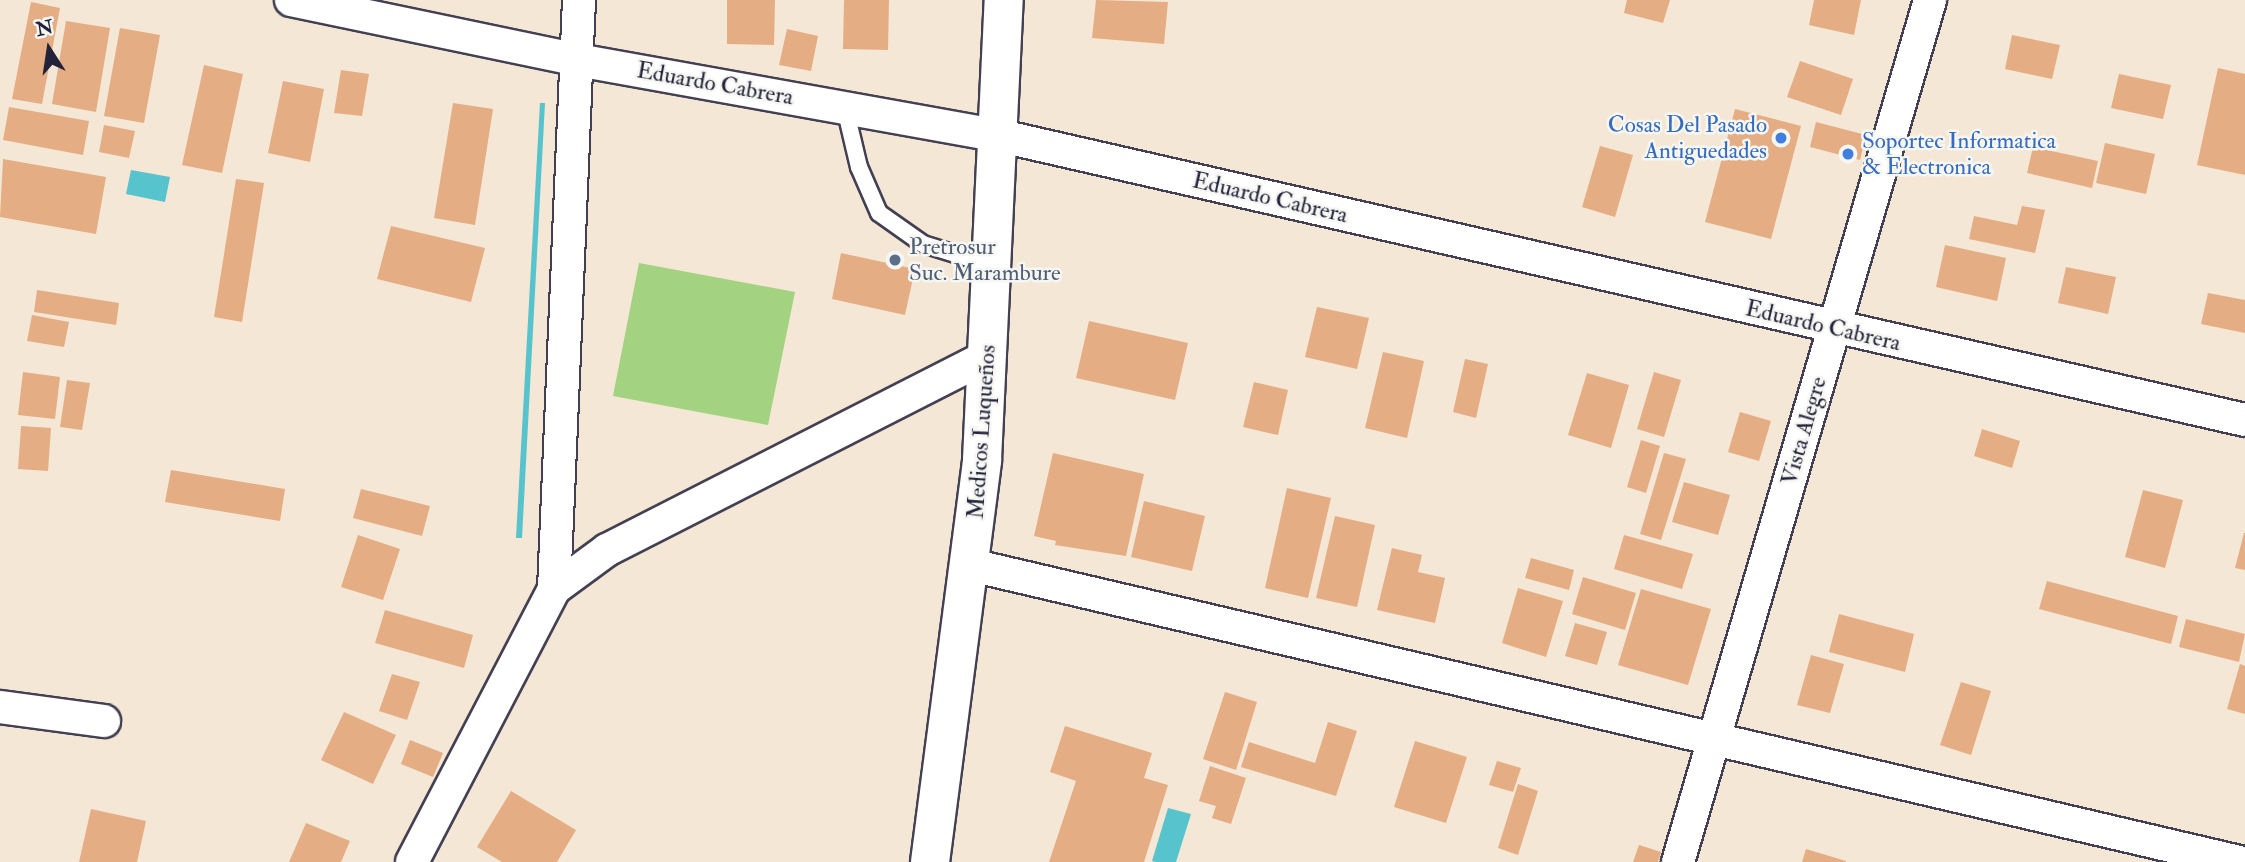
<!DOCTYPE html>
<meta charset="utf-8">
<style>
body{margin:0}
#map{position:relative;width:2245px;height:862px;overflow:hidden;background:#f4e7d5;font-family:"IM FELL Double Pica",serif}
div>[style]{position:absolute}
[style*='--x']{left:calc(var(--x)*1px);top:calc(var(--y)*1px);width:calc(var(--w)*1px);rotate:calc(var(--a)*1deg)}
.green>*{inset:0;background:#a3d280}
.water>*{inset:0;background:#56c3cd}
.building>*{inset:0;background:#e5ad83}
.roads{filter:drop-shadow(2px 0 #424052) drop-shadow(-2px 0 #424052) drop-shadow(0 2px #424052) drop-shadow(0 -2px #424052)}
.service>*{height:16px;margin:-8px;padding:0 8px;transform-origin:8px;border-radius:8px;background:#fff}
.minor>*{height:32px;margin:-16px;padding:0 16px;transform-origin:16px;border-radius:16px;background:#fff}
.tertiary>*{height:38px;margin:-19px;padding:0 19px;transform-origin:19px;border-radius:19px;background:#fff}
.dots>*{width:19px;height:19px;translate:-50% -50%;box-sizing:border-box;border:4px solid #f6f6f2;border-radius:50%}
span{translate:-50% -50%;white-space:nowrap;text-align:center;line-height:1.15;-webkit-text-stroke:5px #f6f6f2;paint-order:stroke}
.street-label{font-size:23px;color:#22223b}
.shop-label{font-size:23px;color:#366cbe}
.right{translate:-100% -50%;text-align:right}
.left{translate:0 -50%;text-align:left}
.service-label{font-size:23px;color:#4e5e75}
.north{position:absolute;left:14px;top:14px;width:70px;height:70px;-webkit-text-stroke:5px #f6f6f2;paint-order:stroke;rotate:348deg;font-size:19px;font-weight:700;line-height:28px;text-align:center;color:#22223b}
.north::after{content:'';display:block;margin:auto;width:24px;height:32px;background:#22223b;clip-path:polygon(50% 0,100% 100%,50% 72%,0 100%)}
</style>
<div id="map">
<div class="green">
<i style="clip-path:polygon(639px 263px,795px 292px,768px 425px,613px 396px)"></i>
</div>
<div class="water">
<i style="clip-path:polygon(540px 103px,545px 103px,522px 538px,516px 538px)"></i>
<i style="clip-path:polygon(131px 170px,170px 177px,165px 202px,126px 194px)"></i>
<i style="clip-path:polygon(1168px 808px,1191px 814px,1176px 862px,1156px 862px,1152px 861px)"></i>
</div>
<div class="building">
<i style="clip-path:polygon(727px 0,775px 0,774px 45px,727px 44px)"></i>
<i style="clip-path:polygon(844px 0,889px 0,888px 50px,843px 49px)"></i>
<i style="clip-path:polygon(1096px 0,1168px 2px,1164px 44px,1092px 38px)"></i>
<i style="clip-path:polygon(1627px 0,1670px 0,1663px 23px,1624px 13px)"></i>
<i style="clip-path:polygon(1814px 0,1861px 0,1854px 35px,1809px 25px)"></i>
<i style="clip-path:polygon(31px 2px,60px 8px,42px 104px,12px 99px)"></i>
<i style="clip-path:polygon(66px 21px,110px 28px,96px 112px,52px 104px)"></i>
<i style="clip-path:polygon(120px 28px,160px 35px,144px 123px,104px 116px)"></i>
<i style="clip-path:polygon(787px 29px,818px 36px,811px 71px,779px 65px)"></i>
<i style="clip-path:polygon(2012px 35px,2060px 45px,2052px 79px,2005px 69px)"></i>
<i style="clip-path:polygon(1800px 61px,1853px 79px,1841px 115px,1787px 97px)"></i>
<i style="clip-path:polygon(204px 65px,243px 74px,222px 173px,182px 165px)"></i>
<i style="clip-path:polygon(2218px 68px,2245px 74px,2245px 175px,2197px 165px)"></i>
<i style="clip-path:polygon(341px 70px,369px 74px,362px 116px,334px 113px)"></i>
<i style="clip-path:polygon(2119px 74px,2171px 85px,2163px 119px,2111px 108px)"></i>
<i style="clip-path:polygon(283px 81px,324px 89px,310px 162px,268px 153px)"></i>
<i style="clip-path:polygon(453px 103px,493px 109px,475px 225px,434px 218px)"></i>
<i style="clip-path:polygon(9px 107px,89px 121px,83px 155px,3px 140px)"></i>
<i style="clip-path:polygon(1735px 109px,1801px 126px,1771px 239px,1705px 222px)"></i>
<i style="clip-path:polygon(1816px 122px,1866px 135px,1860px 160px,1810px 147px)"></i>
<i style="clip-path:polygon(104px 125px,135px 131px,129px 158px,99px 152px)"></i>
<i style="clip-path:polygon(2105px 143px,2155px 154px,2146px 194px,2096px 183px)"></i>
<i style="clip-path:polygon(1600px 146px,1633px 155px,1615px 217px,1582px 207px)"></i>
<i style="clip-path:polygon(2033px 147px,2098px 161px,2092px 188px,2027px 173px)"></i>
<i style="clip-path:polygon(3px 159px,106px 177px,96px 234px,0 217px)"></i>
<i style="clip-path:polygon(236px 179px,264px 183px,242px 322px,214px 317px)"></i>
<i style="clip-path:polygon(2022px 206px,2045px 210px,2035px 253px,1969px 239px,1974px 216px,2017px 225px)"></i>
<i style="clip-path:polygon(391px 226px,485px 248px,471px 302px,377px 279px)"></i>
<i style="clip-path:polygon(1945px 245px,2006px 258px,1997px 301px,1936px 287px)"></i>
<i style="clip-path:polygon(841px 253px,915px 269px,905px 315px,832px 299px)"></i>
<i style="clip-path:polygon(2066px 267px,2116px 277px,2108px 314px,2058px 303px)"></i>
<i style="clip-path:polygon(37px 290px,119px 303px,116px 325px,34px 312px)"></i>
<i style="clip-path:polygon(2208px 293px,2245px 300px,2245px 333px,2201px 324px)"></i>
<i style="clip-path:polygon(1317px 307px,1369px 318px,1357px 369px,1305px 357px)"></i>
<i style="clip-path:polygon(32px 315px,69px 322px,64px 347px,27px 341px)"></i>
<i style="clip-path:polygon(1089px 321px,1188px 343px,1175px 400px,1076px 378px)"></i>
<i style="clip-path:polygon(1383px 352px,1424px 361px,1407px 438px,1365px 428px)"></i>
<i style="clip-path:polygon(1465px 359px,1488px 364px,1476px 418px,1453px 412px)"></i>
<i style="clip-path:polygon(23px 372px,60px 377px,55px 419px,18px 415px)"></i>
<i style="clip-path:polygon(1654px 372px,1681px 380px,1664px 437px,1637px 429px)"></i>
<i style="clip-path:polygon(1587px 373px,1629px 385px,1611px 448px,1568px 435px)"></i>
<i style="clip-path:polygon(67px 380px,90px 383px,82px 430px,60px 427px)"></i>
<i style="clip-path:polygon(1254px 382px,1288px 390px,1278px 435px,1243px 427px)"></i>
<i style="clip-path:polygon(1740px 412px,1771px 421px,1759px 461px,1728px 452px)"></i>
<i style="clip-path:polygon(21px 426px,51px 428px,48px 471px,18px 469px)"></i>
<i style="clip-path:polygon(1982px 429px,2020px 441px,2012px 468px,1974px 456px)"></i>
<i style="clip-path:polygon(1641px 440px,1660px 446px,1646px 493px,1627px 487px)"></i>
<i style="clip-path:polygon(1053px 453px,1144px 474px,1126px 556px,1055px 545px,1056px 541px,1034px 536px)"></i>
<i style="clip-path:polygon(1664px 453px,1686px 459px,1661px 540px,1640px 534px)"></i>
<i style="clip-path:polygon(171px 470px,285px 489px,280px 521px,165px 502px)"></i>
<i style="clip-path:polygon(1684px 482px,1730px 495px,1718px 535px,1672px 522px)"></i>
<i style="clip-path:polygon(1287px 488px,1331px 498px,1308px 598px,1265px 588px)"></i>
<i style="clip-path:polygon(361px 489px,430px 506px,422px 536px,353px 518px)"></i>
<i style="clip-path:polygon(2143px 490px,2183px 500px,2165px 568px,2125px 557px)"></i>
<i style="clip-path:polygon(1144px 501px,1205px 516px,1192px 571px,1131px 557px)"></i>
<i style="clip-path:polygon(1335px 516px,1375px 525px,1357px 607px,1316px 598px)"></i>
<i style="clip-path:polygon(2244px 533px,2245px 533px,2245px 570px,2235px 568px)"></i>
<i style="clip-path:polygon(358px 535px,400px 549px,383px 600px,341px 587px)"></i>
<i style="clip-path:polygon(1624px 535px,1693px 554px,1682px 589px,1614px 569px)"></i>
<i style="clip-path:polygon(1392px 548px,1422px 555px,1418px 572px,1445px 578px,1435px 623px,1377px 610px)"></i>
<i style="clip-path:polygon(1531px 558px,1574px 570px,1569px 590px,1525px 578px)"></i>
<i style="clip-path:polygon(1583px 577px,1636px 593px,1625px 630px,1572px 614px)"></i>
<i style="clip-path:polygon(2047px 581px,2178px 616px,2171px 644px,2039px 609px)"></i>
<i style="clip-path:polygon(1518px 588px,1563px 601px,1546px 657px,1502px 643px)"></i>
<i style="clip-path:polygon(1641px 589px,1711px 609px,1688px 685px,1618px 665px)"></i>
<i style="clip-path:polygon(385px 610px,473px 635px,464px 668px,375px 643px)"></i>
<i style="clip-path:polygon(1839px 614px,1914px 634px,1905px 672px,1829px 652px)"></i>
<i style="clip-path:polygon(2186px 619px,2245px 634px,2239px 662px,2179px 647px)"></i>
<i style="clip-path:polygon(1575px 623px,1607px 632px,1597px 665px,1565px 656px)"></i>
<i style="clip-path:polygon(1811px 655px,1844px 664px,1830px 713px,1797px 705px)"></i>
<i style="clip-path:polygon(2240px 664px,2245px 666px,2245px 714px,2227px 709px)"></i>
<i style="clip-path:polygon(392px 674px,420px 682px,407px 720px,379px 711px)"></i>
<i style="clip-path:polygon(1961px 682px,1991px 691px,1971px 755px,1940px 745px)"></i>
<i style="clip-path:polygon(1225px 692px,1257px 702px,1236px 770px,1203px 759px)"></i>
<i style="clip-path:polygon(344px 712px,396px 735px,373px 784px,321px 760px)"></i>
<i style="clip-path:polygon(1328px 722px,1357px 731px,1336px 796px,1241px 767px,1249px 742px,1315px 763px)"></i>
<i style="clip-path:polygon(1065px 726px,1152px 753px,1144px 778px,1168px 785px,1144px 862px,1049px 862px,1076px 781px,1050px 772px)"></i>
<i style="clip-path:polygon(410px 740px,443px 753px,433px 777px,401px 764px)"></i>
<i style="clip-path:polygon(1415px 741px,1467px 757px,1446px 823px,1394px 807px)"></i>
<i style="clip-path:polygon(1497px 761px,1521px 768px,1513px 792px,1489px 785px)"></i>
<i style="clip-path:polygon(1210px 766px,1246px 778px,1231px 824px,1212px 818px,1216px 806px,1199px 801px)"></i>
<i style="clip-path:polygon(1518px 784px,1538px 791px,1518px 855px,1498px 848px)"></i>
<i style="clip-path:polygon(511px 791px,576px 830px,557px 862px,502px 862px,477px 847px)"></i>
<i style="clip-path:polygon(91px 809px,146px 821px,137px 862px,79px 862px)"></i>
<i style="clip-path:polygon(306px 823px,350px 841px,341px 862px,289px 862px)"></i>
<i style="clip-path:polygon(1639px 845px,1661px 852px,1658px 862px,1633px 862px)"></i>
<i style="clip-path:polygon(1806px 849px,1846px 861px,1846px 862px,1802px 862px)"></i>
</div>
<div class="roads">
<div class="service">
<i style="--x:845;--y:108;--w:61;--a:76.7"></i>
<i style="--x:859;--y:167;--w:50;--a:66.5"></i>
<i style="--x:879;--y:213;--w:54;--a:35.2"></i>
<i style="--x:923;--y:244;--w:71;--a:17.2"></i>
</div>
<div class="minor">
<i style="--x:291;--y:0;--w:293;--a:11.8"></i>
<i style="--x:578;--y:60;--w:430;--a:10.2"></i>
<i style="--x:1001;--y:136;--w:1276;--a:12.86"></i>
<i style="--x:971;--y:565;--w:1302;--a:13.18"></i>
<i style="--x:554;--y:589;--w:590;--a:-87.57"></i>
<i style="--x:0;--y:707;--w:105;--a:7.7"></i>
<i style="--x:412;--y:862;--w:308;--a:-62.5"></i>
<i style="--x:554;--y:589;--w:66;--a:-36.3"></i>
<i style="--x:607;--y:550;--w:429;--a:-27"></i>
<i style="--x:1678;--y:862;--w:898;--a:-73.7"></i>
</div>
<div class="tertiary">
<i style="--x:930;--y:862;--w:405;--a:-82.6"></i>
<i style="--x:982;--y:460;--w:461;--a:-87.3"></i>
</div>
</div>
<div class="dots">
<i style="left:1781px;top:138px;background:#3f7fe0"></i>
<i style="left:1848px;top:154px;background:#3f7fe0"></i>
<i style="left:895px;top:260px;background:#5c6f8a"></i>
</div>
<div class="street-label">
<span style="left:715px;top:84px;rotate:10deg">Eduardo Cabrera</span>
<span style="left:1270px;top:198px;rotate:13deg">Eduardo Cabrera</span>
<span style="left:1823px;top:326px;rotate:13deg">Eduardo Cabrera</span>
<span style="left:1804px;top:431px;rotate:-74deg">Vista Alegre</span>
<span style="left:982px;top:432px;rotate:-86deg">Medicos Luqueños</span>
</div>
<div class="shop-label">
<span class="right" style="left:1767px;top:138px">Cosas Del Pasado<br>Antiguedades</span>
<span class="left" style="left:1862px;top:154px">Soportec Informatica<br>&amp; Electronica</span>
</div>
<div class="service-label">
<span class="left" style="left:909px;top:260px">Pretrosur<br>Suc. Marambure</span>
</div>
<div class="north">N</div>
</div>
